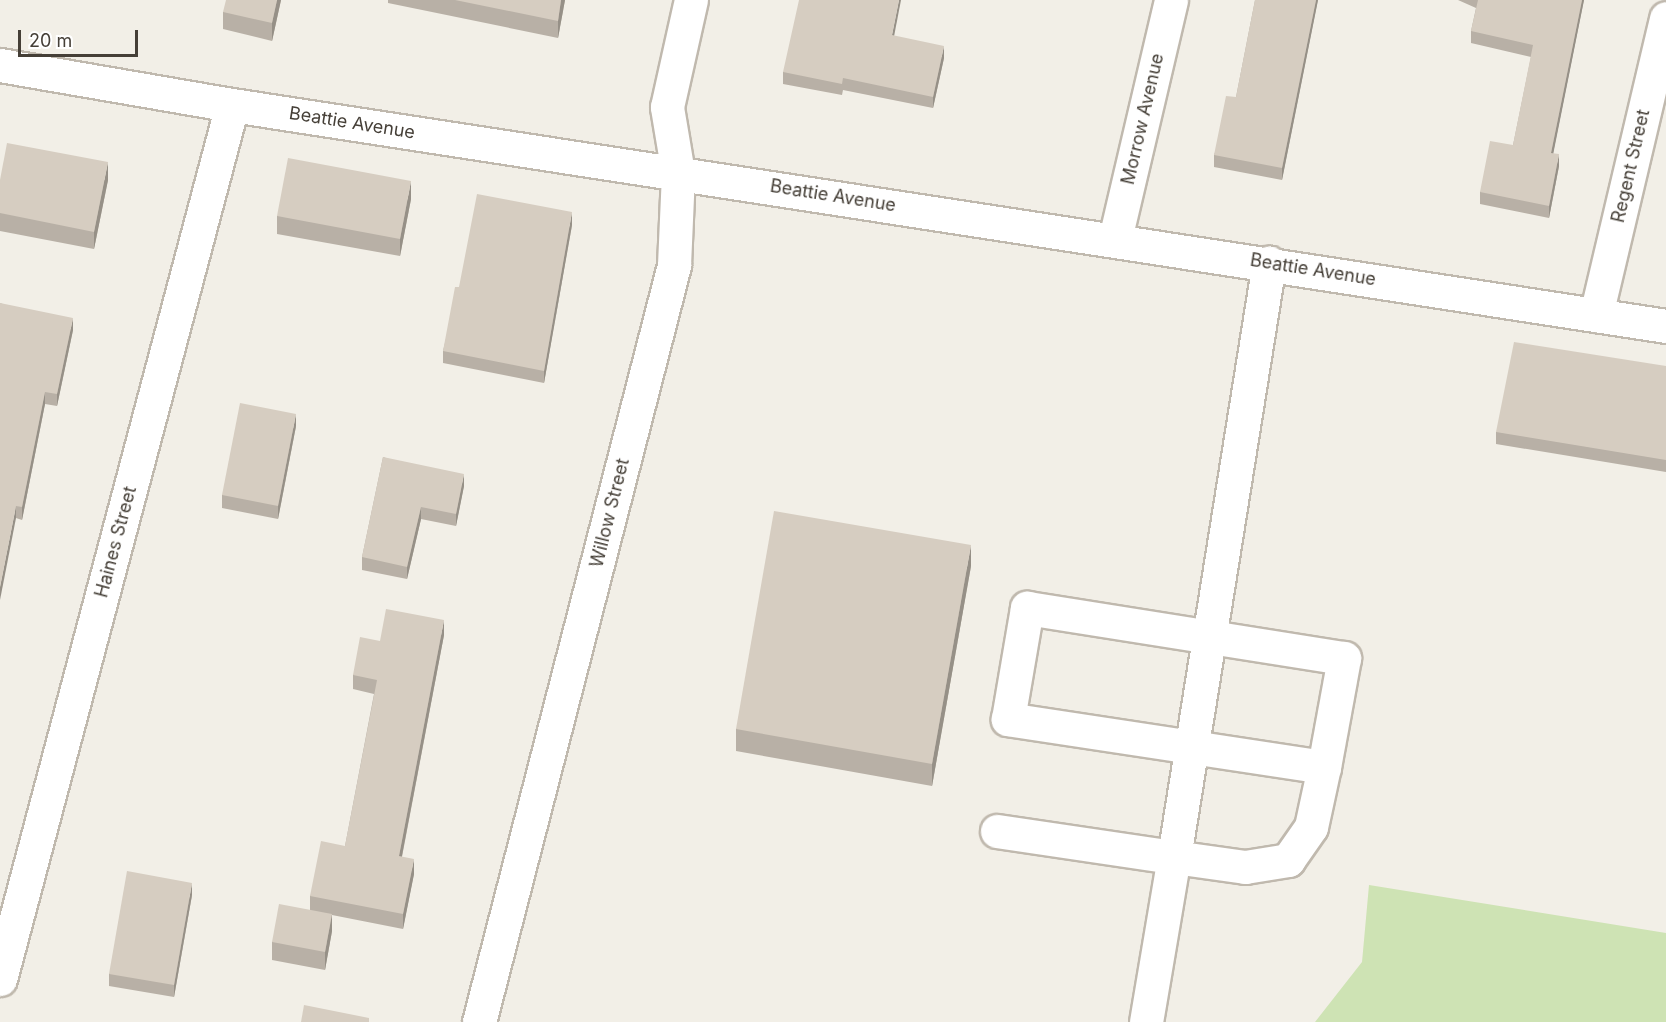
<!DOCTYPE html>
<style>
body{margin:0}
#map{position:relative;width:1666px;height:1022px;overflow:hidden;background:#f2efe7;font-family:Inter,sans-serif}
div>[style]{position:absolute}
[style*='--x']{left:calc(var(--x)*1px);top:calc(var(--y)*1px);width:calc(var(--w)*1px);rotate:calc(var(--a)*1deg)}
.green>*{inset:0;background:#cee3b4}
.roads{filter:drop-shadow(2px 0 #c0b9ae) drop-shadow(-2px 0 #c0b9ae) drop-shadow(0 2px #c0b9ae) drop-shadow(0 -2px #c0b9ae)}
.minor>*{height:33px;margin:-16.5px;padding:0 16.5px;transform-origin:16.5px;border-radius:16.5px;background:#fff}
.wall>*{inset:0;background:#b8b0a6}
.shaded-wall>*{inset:0;background:#969087}
.building>*{inset:0;background:#d6cdc1}
span{translate:-50% -50%;white-space:nowrap;text-align:center;line-height:1.15;-webkit-text-stroke:4.5px #fff;paint-order:stroke}
.street-label{font-size:18px;color:#453f37}
.scale{position:absolute;left:18px;top:30px;width:120px;height:27px;box-sizing:border-box;border:3px solid #453f37;border-top:0;padding-left:8px;font-size:18px;line-height:21px;white-space:nowrap;color:#453f37;-webkit-text-stroke:4px #fff;paint-order:stroke}
</style>
<div id="map">
<div class="green">
<i style="clip-path:polygon(1369px 885px,1666px 933px,1666px 1022px,1315px 1022px,1362px 962px)"></i>
</div>
<div class="roads">
<div class="minor">
<i style="--x:0;--y:65;--w:235;--a:9.8"></i>
<i style="--x:232;--y:105;--w:1451;--a:8.76"></i>
<i style="--x:1115;--y:239;--w:245;--a:-76.8"></i>
<i style="--x:1596;--y:315;--w:305;--a:-76.7"></i>
<i style="--x:1027;--y:608;--w:321;--a:9"></i>
<i style="--x:1344;--y:658;--w:111;--a:100.4"></i>
<i style="--x:1324;--y:767;--w:320;--a:-171.4"></i>
<i style="--x:1008;--y:719;--w:113;--a:-80.3"></i>
<i style="--x:997;--y:831;--w:179;--a:8.4"></i>
<i style="--x:1174;--y:857;--w:602;--a:-80.91"></i>
<i style="--x:0;--y:979;--w:904;--a:-75.13"></i>
<i style="--x:479;--y:1022;--w:782;--a:-75.55"></i>
<i style="--x:674;--y:265;--w:92;--a:-87.5"></i>
<i style="--x:678;--y:173;--w:67;--a:-99.5"></i>
<i style="--x:667;--y:107;--w:110;--a:-77.4"></i>
<i style="--x:1146;--y:1022;--w:167;--a:-80.4"></i>
<i style="--x:1174;--y:857;--w:72;--a:8"></i>
<i style="--x:1245;--y:867;--w:44;--a:-9.2"></i>
<i style="--x:1288;--y:860;--w:40;--a:-55.1"></i>
<i style="--x:1311;--y:827;--w:61;--a:-77.8"></i>
</div>
</div>
<div class="wall">
<i style="clip-path:polygon(281px 0,272px 41px,223px 29px,223px 12px)"></i>
<i style="clip-path:polygon(388px 0,565px 0,558px 38px,388px 3px)"></i>
<i style="clip-path:polygon(1255px 0,1318px 0,1282px 180px,1214px 167px,1214px 155px,1236px 97px)"></i>
<i style="clip-path:polygon(1458px 0,1584px 0,1553px 153px,1559px 166px,1549px 218px,1480px 204px,1480px 192px,1513px 145px,1531px 57px,1471px 43px,1471px 31px,1476px 8px)"></i>
<i style="clip-path:polygon(894px 36px,944px 58px,933px 108px,843px 90px,842px 95px,783px 84px,783px 72px)"></i>
<i style="clip-path:polygon(0 180px,108px 180px,94px 249px,0 231px)"></i>
<i style="clip-path:polygon(411px 199px,400px 256px,277px 234px,277px 216px)"></i>
<i style="clip-path:polygon(572px 225px,544px 383px,443px 363px,443px 351px,459px 287px)"></i>
<i style="clip-path:polygon(0 303px,73px 330px,57px 406px,45px 404px,22px 520px,16px 518px)"></i>
<i style="clip-path:polygon(1666px 366px,1666px 472px,1496px 444px,1496px 432px)"></i>
<i style="clip-path:polygon(296px 426px,278px 519px,222px 508px,222px 495px)"></i>
<i style="clip-path:polygon(383px 457px,464px 486px,456px 526px,421px 519px,407px 579px,362px 570px,362px 557px)"></i>
<i style="clip-path:polygon(971px 566px,932px 786px,736px 751px,736px 729px)"></i>
<i style="clip-path:polygon(444px 635px,402px 857px,414px 874px,403px 929px,332px 915px,332px 931px,325px 970px,272px 960px,272px 942px,310px 910px,310px 896px,345px 846px,374px 694px,353px 689px,353px 675px,380px 641px)"></i>
<i style="clip-path:polygon(192px 895px,174px 997px,109px 986px,109px 974px)"></i>
</div>
<div class="shaded-wall">
<i style="clip-path:polygon(277px 0,281px 0,272px 41px,272px 23px)"></i>
<i style="clip-path:polygon(561px 0,565px 0,558px 38px,558px 21px)"></i>
<i style="clip-path:polygon(899px 0,901px 0,892px 47px,892px 35px)"></i>
<i style="clip-path:polygon(1316px 0,1318px 0,1282px 180px,1282px 168px)"></i>
<i style="clip-path:polygon(1582px 0,1584px 0,1551px 165px,1551px 153px)"></i>
<i style="clip-path:polygon(944px 46px,944px 58px,933px 108px,933px 97px)"></i>
<i style="clip-path:polygon(1559px 154px,1559px 166px,1549px 218px,1549px 206px)"></i>
<i style="clip-path:polygon(108px 162px,108px 180px,94px 249px,94px 232px)"></i>
<i style="clip-path:polygon(411px 181px,411px 199px,400px 256px,400px 239px)"></i>
<i style="clip-path:polygon(572px 212px,572px 225px,544px 383px,544px 371px)"></i>
<i style="clip-path:polygon(73px 318px,73px 330px,57px 406px,57px 394px)"></i>
<i style="clip-path:polygon(45px 392px,45px 404px,22px 520px,22px 507px)"></i>
<i style="clip-path:polygon(296px 414px,296px 426px,278px 519px,278px 506px)"></i>
<i style="clip-path:polygon(464px 474px,464px 486px,456px 526px,456px 514px)"></i>
<i style="clip-path:polygon(16px 506px,16px 518px,0 600px,0 587px)"></i>
<i style="clip-path:polygon(421px 507px,421px 519px,407px 579px,407px 567px)"></i>
<i style="clip-path:polygon(971px 545px,971px 566px,932px 786px,932px 764px)"></i>
<i style="clip-path:polygon(444px 620px,444px 635px,399px 871px,399px 856px)"></i>
<i style="clip-path:polygon(414px 859px,414px 874px,403px 929px,403px 914px)"></i>
<i style="clip-path:polygon(192px 883px,192px 895px,174px 997px,174px 985px)"></i>
<i style="clip-path:polygon(332px 914px,332px 931px,325px 970px,325px 952px)"></i>
</div>
<div class="building">
<i style="clip-path:polygon(226px 0,277px 0,272px 23px,223px 12px)"></i>
<i style="clip-path:polygon(455px 0,561px 0,558px 21px)"></i>
<i style="clip-path:polygon(799px 0,899px 0,892px 35px,944px 46px,933px 97px,843px 78px,842px 84px,783px 72px)"></i>
<i style="clip-path:polygon(1255px 0,1316px 0,1282px 168px,1214px 155px,1226px 96px,1236px 97px)"></i>
<i style="clip-path:polygon(1478px 0,1582px 0,1551px 153px,1559px 154px,1549px 206px,1480px 192px,1490px 141px,1513px 145px,1533px 45px,1471px 31px)"></i>
<i style="clip-path:polygon(7px 143px,108px 162px,94px 232px,0 213px,0 180px)"></i>
<i style="clip-path:polygon(288px 158px,411px 181px,400px 239px,277px 216px)"></i>
<i style="clip-path:polygon(477px 194px,572px 212px,544px 371px,443px 351px,455px 287px,459px 287px)"></i>
<i style="clip-path:polygon(0 303px,73px 318px,57px 394px,45px 392px,22px 507px,16px 506px,0 587px)"></i>
<i style="clip-path:polygon(1514px 342px,1666px 366px,1666px 460px,1496px 432px)"></i>
<i style="clip-path:polygon(240px 403px,296px 414px,278px 506px,222px 495px)"></i>
<i style="clip-path:polygon(383px 457px,464px 474px,456px 514px,421px 507px,407px 567px,362px 557px)"></i>
<i style="clip-path:polygon(774px 511px,971px 545px,932px 764px,736px 729px)"></i>
<i style="clip-path:polygon(386px 609px,444px 620px,399px 856px,414px 859px,403px 914px,310px 896px,321px 841px,345px 846px,377px 680px,353px 675px,360px 637px,380px 641px)"></i>
<i style="clip-path:polygon(127px 871px,192px 883px,174px 985px,109px 974px)"></i>
<i style="clip-path:polygon(279px 904px,332px 914px,325px 952px,272px 942px)"></i>
<i style="clip-path:polygon(304px 1005px,369px 1018px,369px 1022px,301px 1022px)"></i>
</div>
<div class="street-label">
<span style="left:1143px;top:119px;rotate:-77deg">Morrow Avenue</span>
<span style="left:352px;top:123px;rotate:9deg">Beattie Avenue</span>
<span style="left:1631px;top:166px;rotate:-77deg">Regent Street</span>
<span style="left:833px;top:196px;rotate:9deg">Beattie Avenue</span>
<span style="left:1313px;top:270px;rotate:9deg">Beattie Avenue</span>
<span style="left:610px;top:513px;rotate:-76deg">Willow Street</span>
<span style="left:116px;top:542px;rotate:-75deg">Haines Street</span>
</div>
<div class="scale">20 m</div>
</div>
